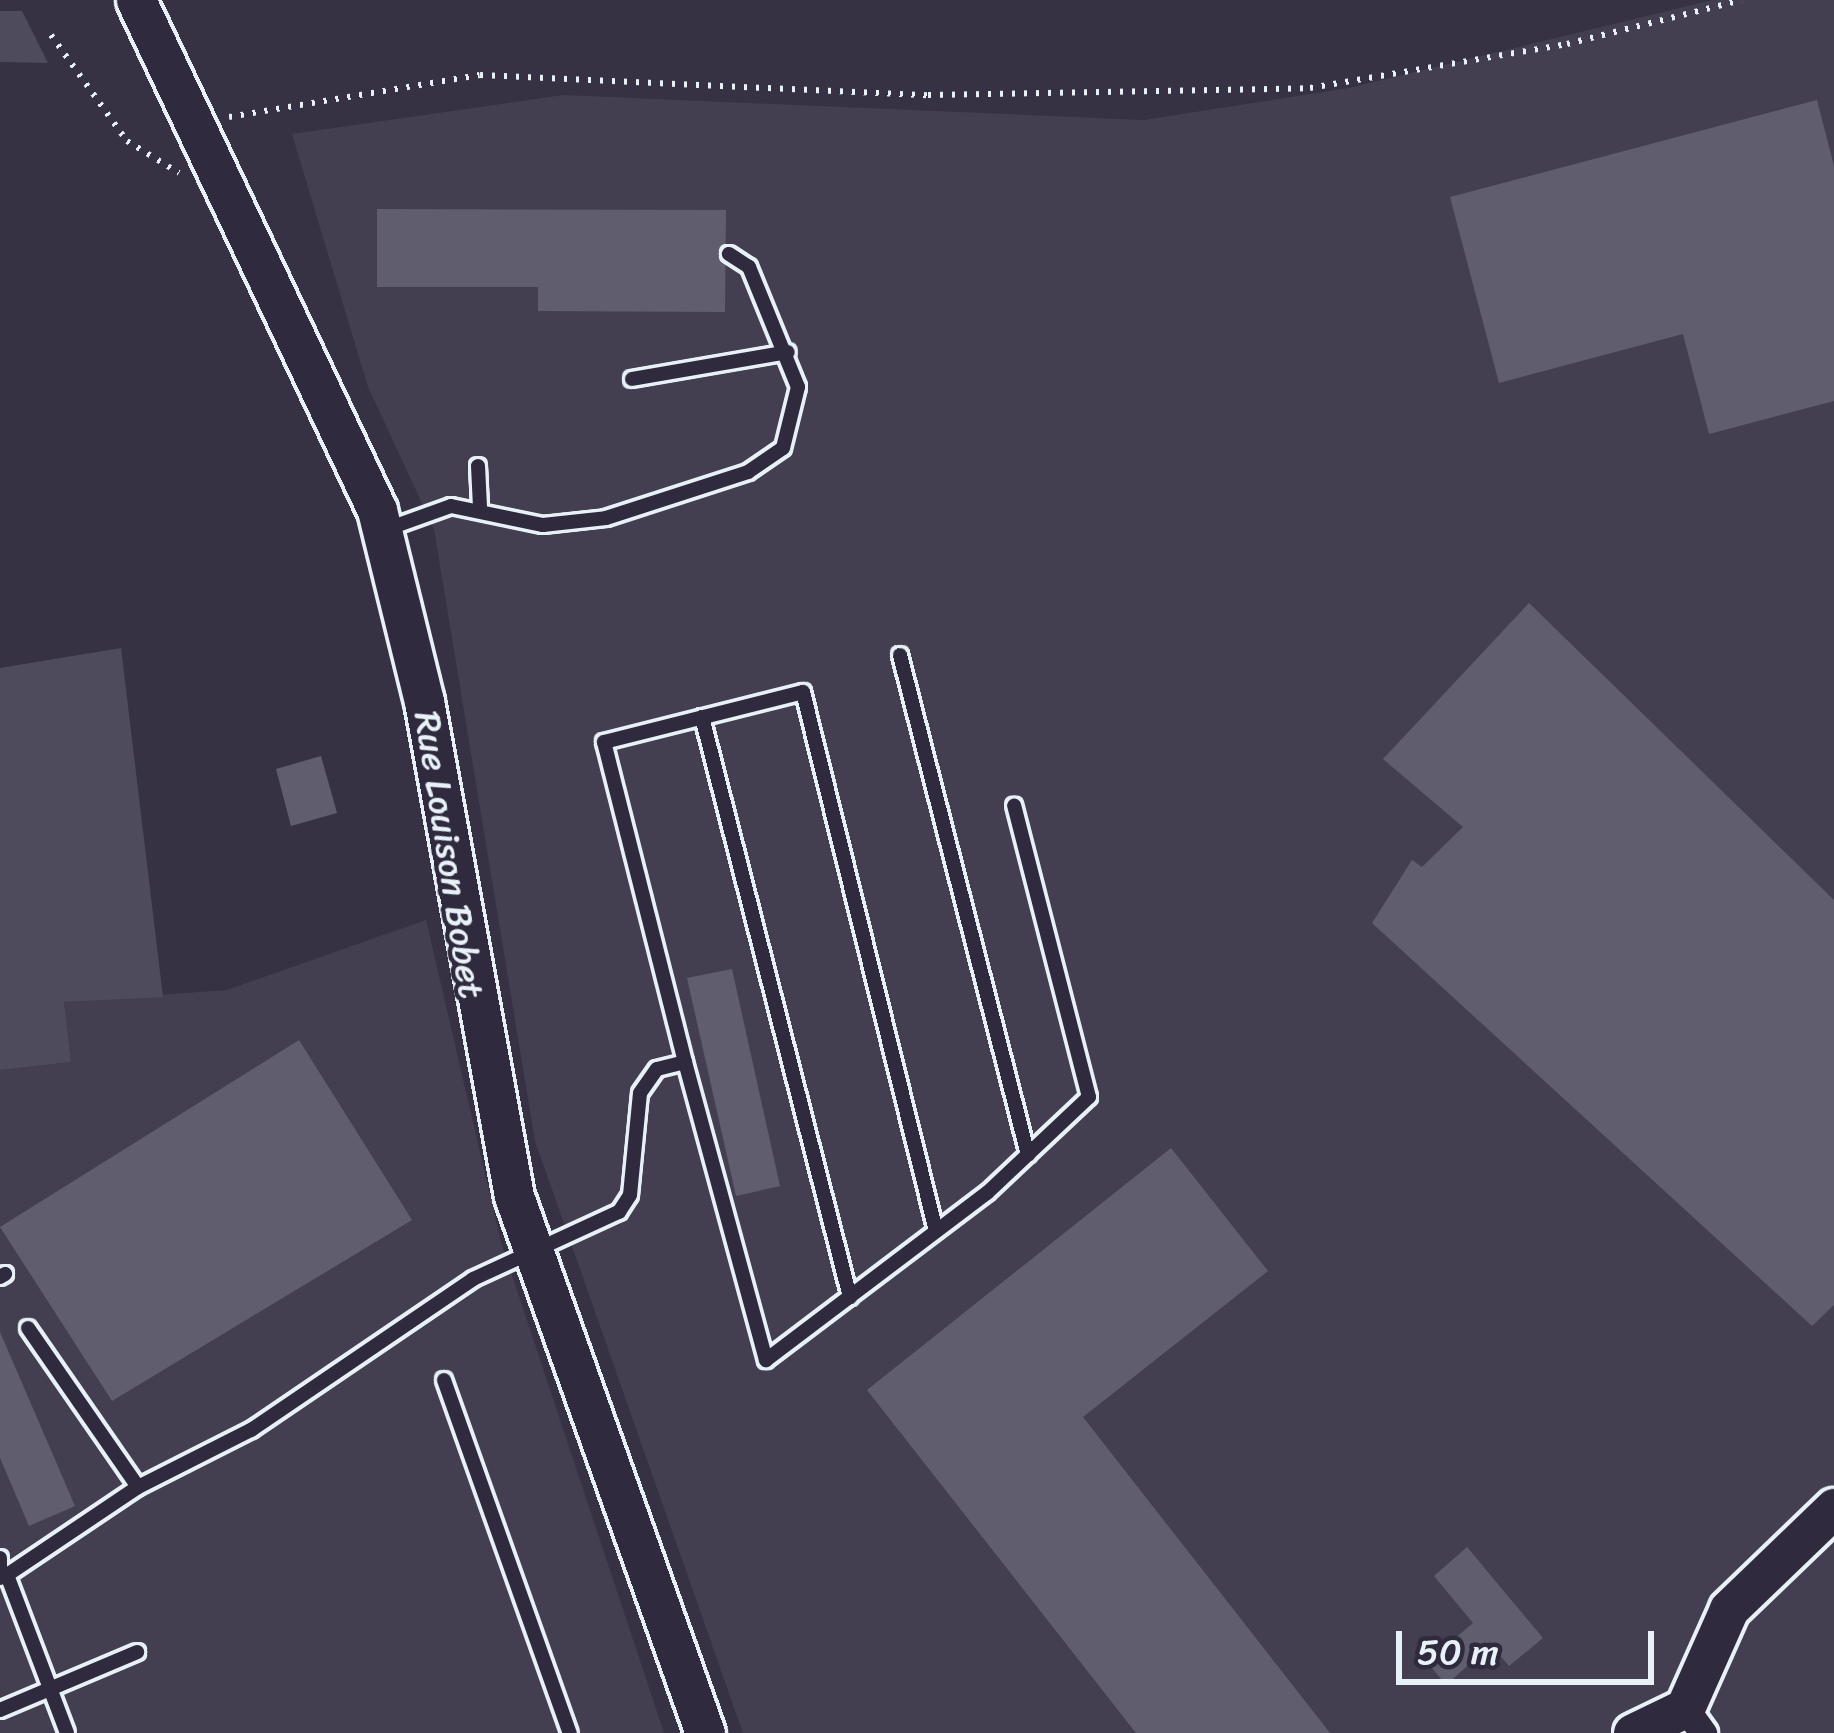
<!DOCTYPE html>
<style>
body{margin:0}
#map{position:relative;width:1834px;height:1733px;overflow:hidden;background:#363244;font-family:Sriracha,sans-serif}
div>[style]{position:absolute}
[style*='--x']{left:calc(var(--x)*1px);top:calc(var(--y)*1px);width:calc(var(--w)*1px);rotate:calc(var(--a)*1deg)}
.built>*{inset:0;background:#433f51}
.green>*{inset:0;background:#4d4b5c}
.building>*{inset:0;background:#605e6e}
.path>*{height:6px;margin-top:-3px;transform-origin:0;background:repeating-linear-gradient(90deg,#e8f1f8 0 3px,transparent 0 12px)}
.roads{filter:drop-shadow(3px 0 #e8f1f8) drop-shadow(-3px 0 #e8f1f8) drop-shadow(0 3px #e8f1f8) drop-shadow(0 -3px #e8f1f8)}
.lane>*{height:14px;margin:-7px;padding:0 7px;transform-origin:7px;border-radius:7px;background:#2f2a3d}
.street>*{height:27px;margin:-13.5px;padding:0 13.5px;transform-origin:13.5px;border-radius:13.5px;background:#2f2a3d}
.secondary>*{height:39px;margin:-19.5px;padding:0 19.5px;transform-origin:19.5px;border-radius:19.5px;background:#2f2a3d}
span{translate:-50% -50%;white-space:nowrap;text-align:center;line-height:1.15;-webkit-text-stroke:9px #2f2a3d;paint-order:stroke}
.street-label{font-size:36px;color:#e8f1f8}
.scale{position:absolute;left:1396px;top:1631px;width:258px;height:54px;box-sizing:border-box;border:6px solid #e8f1f8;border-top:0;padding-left:15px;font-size:36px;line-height:42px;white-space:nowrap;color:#e8f1f8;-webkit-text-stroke:9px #2f2a3d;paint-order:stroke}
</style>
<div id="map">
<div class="built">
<i style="clip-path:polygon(1713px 0,1834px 0,1834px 1733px,743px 1733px,535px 1141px,434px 529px,368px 387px,292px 134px,563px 95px,1144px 120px,1349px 88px)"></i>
<i style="clip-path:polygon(426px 920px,501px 1242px,664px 1733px,0 1733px,0 1070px,71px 1062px,64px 1002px,227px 990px)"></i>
</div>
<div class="green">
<i style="clip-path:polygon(0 11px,22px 11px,48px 63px,0 62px)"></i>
<i style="clip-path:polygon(121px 648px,163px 997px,64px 1002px,71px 1062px,0 1070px,0 668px)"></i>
</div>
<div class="building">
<i style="clip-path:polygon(1817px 100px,1834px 166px,1834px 401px,1709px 434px,1683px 334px,1499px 383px,1450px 197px)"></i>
<i style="clip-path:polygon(377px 209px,726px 210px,725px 312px,538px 311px,538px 287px,377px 287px)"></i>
<i style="clip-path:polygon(1529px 603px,1834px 900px,1834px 1305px,1812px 1326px,1372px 923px,1412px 860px,1422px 867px,1463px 827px,1383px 759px)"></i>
<i style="clip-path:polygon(321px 756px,337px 813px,291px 826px,276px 769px)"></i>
<i style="clip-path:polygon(732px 969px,780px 1186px,736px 1196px,687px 978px)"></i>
<i style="clip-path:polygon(299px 1040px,412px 1220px,112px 1401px,0 1227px)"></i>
<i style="clip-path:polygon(1171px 1148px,1268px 1271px,1083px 1417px,1330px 1733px,1136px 1733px,867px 1390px)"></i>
<i style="clip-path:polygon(0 1332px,75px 1506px,29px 1526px,0 1458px)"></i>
<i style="clip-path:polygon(1467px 1547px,1543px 1638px,1509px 1666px,1491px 1645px,1446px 1685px,1427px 1662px,1473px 1623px,1434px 1576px)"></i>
</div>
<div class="path">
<i style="--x:51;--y:35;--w:130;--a:54.4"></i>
<i style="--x:127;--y:141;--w:61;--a:31.6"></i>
<i style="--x:229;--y:117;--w:254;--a:-9.5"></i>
<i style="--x:480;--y:75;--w:448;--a:2.6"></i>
<i style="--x:928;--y:95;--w:382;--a:-1"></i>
<i style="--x:1310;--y:88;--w:261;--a:-9.7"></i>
<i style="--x:1567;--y:44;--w:180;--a:-14.1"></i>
</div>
<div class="roads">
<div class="lane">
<i style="--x:632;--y:379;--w:158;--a:-9.8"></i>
<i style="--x:478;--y:466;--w:41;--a:87.2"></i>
<i style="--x:387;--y:529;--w:68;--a:-19.8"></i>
<i style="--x:451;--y:506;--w:94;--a:11.7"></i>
<i style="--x:543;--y:525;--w:63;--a:-6.3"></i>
<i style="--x:606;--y:518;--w:149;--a:-17.9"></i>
<i style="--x:748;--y:472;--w:42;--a:-34.4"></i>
<i style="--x:783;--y:448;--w:63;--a:-76.2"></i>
<i style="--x:798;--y:387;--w:130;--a:-112.2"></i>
<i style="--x:749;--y:267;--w:24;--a:-147"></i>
<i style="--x:900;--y:655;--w:516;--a:75.64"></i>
<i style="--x:702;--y:717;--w:599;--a:75.69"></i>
<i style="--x:685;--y:1062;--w:330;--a:-104.2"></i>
<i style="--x:604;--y:742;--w:205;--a:-14.1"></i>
<i style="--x:803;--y:692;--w:555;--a:76.14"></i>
<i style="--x:0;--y:1277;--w:6;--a:-31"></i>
<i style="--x:28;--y:1328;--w:193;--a:55.3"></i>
<i style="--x:138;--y:1487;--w:127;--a:-26.8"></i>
<i style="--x:251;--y:1430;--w:268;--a:-34.2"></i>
<i style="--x:473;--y:1279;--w:161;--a:-24.7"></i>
<i style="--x:619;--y:1212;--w:20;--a:-57"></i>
<i style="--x:630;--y:1195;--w:102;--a:-84.4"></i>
<i style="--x:640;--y:1093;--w:29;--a:-55"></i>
<i style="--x:657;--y:1069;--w:29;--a:-14"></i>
<i style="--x:685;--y:1062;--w:309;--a:74.8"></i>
<i style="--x:766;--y:1360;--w:277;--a:-37.1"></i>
<i style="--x:987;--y:1193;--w:140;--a:-43.3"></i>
<i style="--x:1089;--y:1097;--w:301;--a:-104.4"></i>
<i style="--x:444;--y:1380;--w:375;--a:70.4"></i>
<i style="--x:0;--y:1558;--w:20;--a:90"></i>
<i style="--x:0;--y:1710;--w:149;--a:-22.9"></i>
<i style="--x:67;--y:1733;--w:169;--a:-110.8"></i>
<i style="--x:7;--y:1575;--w:158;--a:-33.9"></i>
</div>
<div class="street">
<i style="--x:1685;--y:1708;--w:31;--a:54"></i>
</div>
<div class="secondary">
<i style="--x:136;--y:0;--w:564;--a:64.71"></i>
<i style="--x:377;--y:510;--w:197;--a:76.2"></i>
<i style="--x:424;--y:701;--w:503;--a:79.7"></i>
<i style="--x:514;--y:1196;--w:570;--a:70.42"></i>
<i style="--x:1633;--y:1733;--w:58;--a:-25.7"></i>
<i style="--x:1685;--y:1708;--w:108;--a:-66"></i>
<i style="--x:1729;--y:1609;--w:146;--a:-43.9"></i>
</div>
</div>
<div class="street-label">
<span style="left:449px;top:855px;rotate:81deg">Rue Louison Bobet</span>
</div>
<div class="scale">50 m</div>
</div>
